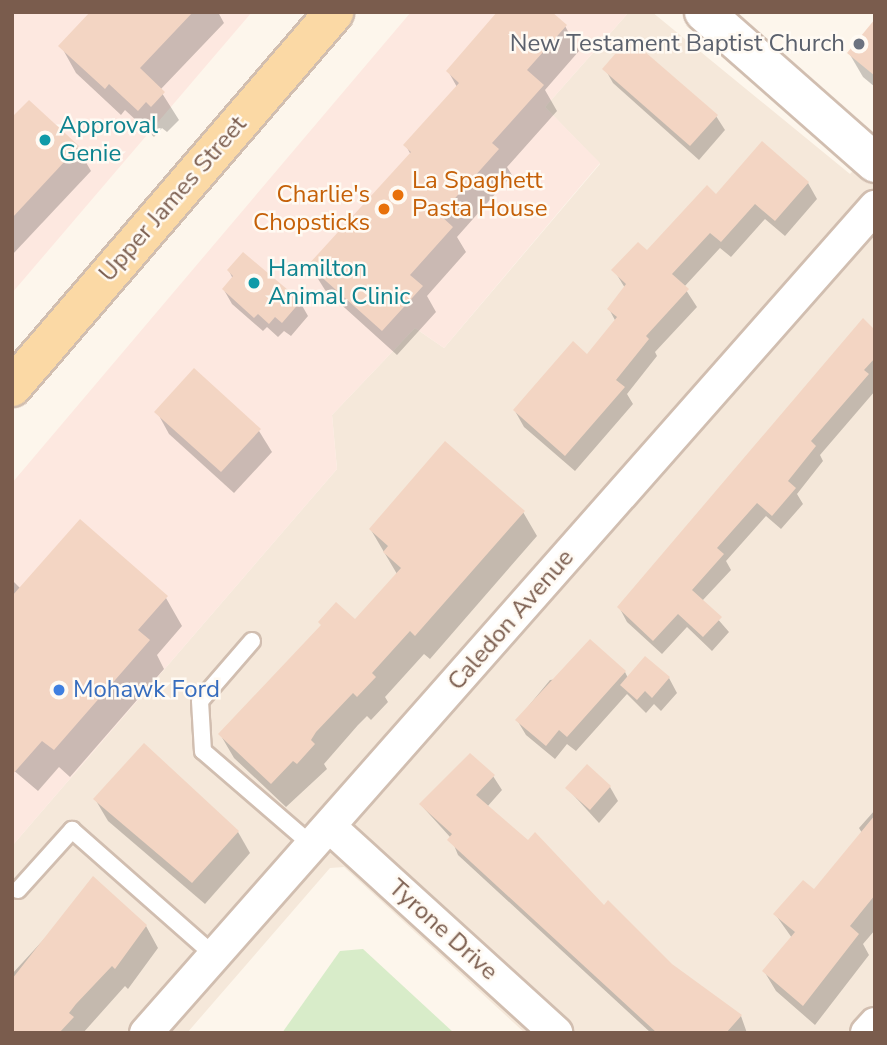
<!DOCTYPE html>
<style>
body{margin:0}
#map{position:relative;width:887px;height:1045px;overflow:hidden;background:#fdf6ec;font-family:"Nunito Sans",sans-serif}
div>[style]{position:absolute}
[style*='--x']{left:calc(var(--x)*1px);top:calc(var(--y)*1px);width:calc(var(--w)*1px);rotate:calc(var(--a)*1deg)}
.residential>*{inset:0;background:#f5e8da}
.commercial>*{inset:0;background:#fde8e0}
.green>*{inset:0;background:#d8ecc9}
.shadow>*{inset:0;background:#0003}
.building>*{inset:0;background:#f3d5c3}
.roads{filter:drop-shadow(2px 0 #d1beb0) drop-shadow(-2px 0 #d1beb0) drop-shadow(0 2px #d1beb0) drop-shadow(0 -2px #d1beb0)}
.service>*{height:16px;margin:-8px;padding:0 8px;transform-origin:8px;border-radius:8px;background:#fff}
.minor>*{height:32px;margin:-16px;padding:0 16px;transform-origin:16px;border-radius:16px;background:#fff}
.tertiary>*{height:38px;margin:-19px;padding:0 19px;transform-origin:19px;border-radius:19px;background:#fff}
.primary>*{height:38px;margin:-19px;padding:0 19px;transform-origin:19px;border-radius:19px;background:#fbd9a5}
.dots>*{width:19px;height:19px;translate:-50% -50%;box-sizing:border-box;border:4px solid #fffaf3;border-radius:50%}
span{translate:-50% -50%;white-space:nowrap;text-align:center;line-height:1.15;-webkit-text-stroke:5px #fffaf3;paint-order:stroke}
.worship-label{font-size:24px;color:#5b616d}
.right{translate:-100% -50%;text-align:right}
.culture-label{font-size:24px;color:#0d838f}
.left{translate:0 -50%;text-align:left}
.food-label{font-size:24px;color:#c56008}
.street-label{font-size:24px;color:#7a5c4d}
.shop-label{font-size:24px;color:#366cbe}
.frame{position:absolute;inset:0;border:14px solid #7a5c4d;pointer-events:none}
</style>
<div id="map">
<div class="residential">
<i style="clip-path:polygon(629px 12px,652px 12px,850px 174px,875px 147px,875px 1033px,525px 1033px,344px 867px,330px 868px,187px 1033px,12px 1033px,12px 846px,337px 469px,332px 415px,415px 328px,444px 348px,600px 164px,545px 107px)"></i>
</div>
<div class="commercial">
<i style="clip-path:polygon(12px 12px,252px 12px,12px 293px)"></i>
<i style="clip-path:polygon(411px 12px,629px 12px,545px 107px,600px 163px,444px 348px,415px 328px,332px 415px,337px 469px,12px 846px,12px 483px)"></i>
</div>
<div class="green">
<i style="clip-path:polygon(363px 949px,454px 1033px,282px 1033px,340px 951px)"></i>
</div>
<div class="shadow">
<i style="clip-path:polygon(92px 12px,218px 12px,224px 23px,160px 90px,179px 120px,167px 132px,162px 128px,154px 137px,125px 110px,121px 115px,76px 73px,61px 46px)"></i>
<i style="clip-path:polygon(875px 22px,875px 87px,863px 77px,849px 53px)"></i>
<i style="clip-path:polygon(565px 26px,579px 51px,545px 90px,557px 111px,507px 167px,512px 175px,457px 237px,466px 252px,427px 296px,436px 312px,397px 355px,325px 290px,310px 266px,411px 155px,406px 146px,457px 87px,448px 71px)"></i>
<i style="clip-path:polygon(605px 69px,716px 116px,725px 130px,699px 160px,613px 83px)"></i>
<i style="clip-path:polygon(12px 120px,77px 147px,91px 171px,12px 255px)"></i>
<i style="clip-path:polygon(808px 183px,817px 199px,785px 236px,765px 219px,731px 257px,720px 248px,684px 287px,697px 307px,655px 352px,657px 356px,627px 394px,633px 404px,575px 471px,524px 427px,515px 411px,587px 357px,616px 322px,609px 309px,625px 288px,614px 270px,647px 252px,716px 196px)"></i>
<i style="clip-path:polygon(229px 271px,300px 302px,308px 316px,291px 336px,284px 331px,278px 337px,267px 327px,263px 331px,232px 304px,224px 290px,233px 279px)"></i>
<i style="clip-path:polygon(875px 332px,875px 391px,820px 455px,823px 461px,797px 494px,803px 504px,781px 529px,766px 516px,726px 561px,731px 570px,702px 601px,729px 632px,712px 651px,687px 627px,662px 654px,627px 622px,619px 607px)"></i>
<i style="clip-path:polygon(157px 412px,259px 431px,272px 452px,234px 493px,169px 434px)"></i>
<i style="clip-path:polygon(523px 512px,537px 536px,430px 659px,424px 654px,385px 697px,388px 702px,371px 720px,367px 716px,358px 725px,324px 764px,327px 769px,286px 807px,234px 758px,220px 734px,355px 622px,397px 574px,371px 530px)"></i>
<i style="clip-path:polygon(12px 580px,21px 589px,166px 598px,182px 626px,157px 655px,164px 669px,70px 777px,59px 767px,38px 791px,12px 769px)"></i>
<i style="clip-path:polygon(646px 658px,669px 678px,677px 693px,661px 711px,654px 704px,646px 713px,627px 694px,576px 751px,567px 744px,555px 759px,526px 735px,517px 720px,550px 680px,625px 672px,628px 678px)"></i>
<i style="clip-path:polygon(493px 776px,502px 790px,487px 807px,671px 965px,741px 1016px,747px 1033px,651px 1033px,458px 855px,451px 838px,421px 805px)"></i>
<i style="clip-path:polygon(610px 787px,618px 801px,599px 823px,567px 788px)"></i>
<i style="clip-path:polygon(95px 799px,238px 832px,250px 853px,205px 904px,108px 821px)"></i>
<i style="clip-path:polygon(875px 810px,875px 930px,863px 944px,869px 955px,815px 1025px,776px 991px,764px 971px,792px 938px,775px 914px,814px 892px,862px 833px,859px 828px)"></i>
<i style="clip-path:polygon(68px 913px,146px 926px,158px 948px,128px 989px,125px 986px,83px 1033px,12px 1033px,12px 974px)"></i>
</div>
<div class="building">
<i style="clip-path:polygon(90px 12px,193px 12px,140px 68px,165px 92px,151px 107px,146px 102px,138px 111px,109px 84px,105px 89px,58px 46px)"></i>
<i style="clip-path:polygon(497px 12px,552px 12px,567px 25px,527px 70px,544px 85px,492px 143px,499px 149px,440px 215px,453px 227px,410px 275px,423px 286px,382px 331px,308px 265px,411px 152px,403px 145px,459px 83px,446px 71px)"></i>
<i style="clip-path:polygon(875px 19px,875px 76px,847px 53px)"></i>
<i style="clip-path:polygon(629px 38px,718px 115px,690px 146px,602px 69px)"></i>
<i style="clip-path:polygon(29px 100px,79px 146px,12px 218px,12px 117px)"></i>
<i style="clip-path:polygon(762px 141px,809px 182px,775px 221px,755px 204px,721px 242px,710px 233px,672px 274px,689px 289px,646px 336px,649px 339px,616px 380px,625px 387px,565px 456px,513px 410px,573px 341px,587px 354px,617px 317px,607px 309px,626px 284px,611px 270px,638px 242px,647px 250px,707px 185px,716px 194px)"></i>
<i style="clip-path:polygon(243px 252px,301px 301px,282px 323px,275px 317px,269px 324px,258px 314px,254px 318px,222px 289px,233px 276px,227px 270px)"></i>
<i style="clip-path:polygon(863px 318px,875px 330px,875px 358px,864px 370px,869px 374px,811px 441px,816px 446px,788px 481px,796px 488px,772px 516px,757px 503px,717px 548px,724px 554px,692px 590px,722px 617px,703px 637px,678px 614px,653px 641px,617px 607px)"></i>
<i style="clip-path:polygon(194px 368px,261px 429px,221px 472px,154px 412px)"></i>
<i style="clip-path:polygon(445px 441px,525px 511px,415px 636px,410px 631px,372px 673px,376px 677px,357px 697px,353px 693px,316px 732px,311px 740px,315px 744px,297px 764px,293px 761px,271px 784px,218px 734px,321px 625px,318px 622px,336px 602px,355px 619px,401px 568px,383px 552px,388px 546px,369px 529px)"></i>
<i style="clip-path:polygon(80px 519px,168px 596px,138px 630px,150px 640px,54px 750px,42px 741px,12px 775px,12px 596px)"></i>
<i style="clip-path:polygon(590px 639px,626px 671px,567px 737px,559px 730px,546px 746px,515px 720px)"></i>
<i style="clip-path:polygon(645px 656px,670px 677px,652px 698px,645px 691px,637px 700px,620px 685px)"></i>
<i style="clip-path:polygon(144px 743px,239px 831px,192px 883px,93px 799px)"></i>
<i style="clip-path:polygon(470px 753px,495px 775px,476px 795px,528px 840px,535px 832px,604px 905px,608px 900px,672px 964px,742px 1015px,726px 1033px,657px 1033px,447px 840px,452px 834px,419px 804px)"></i>
<i style="clip-path:polygon(587px 764px,611px 786px,590px 810px,565px 788px)"></i>
<i style="clip-path:polygon(875px 815px,875px 895px,850px 926px,859px 934px,803px 1006px,762px 971px,795px 932px,773px 914px,803px 880px,814px 889px)"></i>
<i style="clip-path:polygon(93px 876px,147px 925px,115px 969px,112px 966px,76px 1004px,69px 1013px,74px 1017px,59px 1033px,12px 1033px,12px 979px)"></i>
</div>
<div class="roads">
<div class="service">
<i style="--x:252;--y:641;--w:79;--a:130.9"></i>
<i style="--x:200;--y:701;--w:50;--a:86.6"></i>
<i style="--x:203;--y:751;--w:145;--a:40.8"></i>
<i style="--x:18;--y:890;--w:81;--a:-48"></i>
<i style="--x:72;--y:830;--w:189;--a:41.4"></i>
</div>
<div class="minor">
<i style="--x:330;--y:827;--w:306;--a:42.3"></i>
<i style="--x:146;--y:1033;--w:1102;--a:-48.57"></i>
<i style="--x:867;--y:1033;--w:12;--a:-48"></i>
</div>
<div class="tertiary">
<i style="--x:704;--y:12;--w:228;--a:41.4"></i>
</div>
<div class="primary">
<i style="--x:12;--y:387;--w:494;--a:-49.3"></i>
</div>
</div>
<div class="dots">
<i style="left:859px;top:44px;background:#6b7280"></i>
<i style="left:45px;top:140px;background:#0f9aa8"></i>
<i style="left:398px;top:195px;background:#e8710a"></i>
<i style="left:384px;top:209px;background:#e8710a"></i>
<i style="left:254px;top:283px;background:#0f9aa8"></i>
<i style="left:59px;top:690px;background:#3f7fe0"></i>
</div>
<div class="worship-label">
<span class="right" style="left:845px;top:44px">New Testament Baptist Church</span>
</div>
<div class="culture-label">
<span class="left" style="left:59px;top:140px">Approval<br>Genie</span>
<span class="left" style="left:268px;top:283px">Hamilton<br>Animal Clinic</span>
</div>
<div class="food-label">
<span class="left" style="left:412px;top:195px">La Spaghett<br>Pasta House</span>
<span class="right" style="left:370px;top:209px">Charlie's<br>Chopsticks</span>
</div>
<div class="street-label">
<span style="left:173px;top:199px;rotate:-49deg">Upper James Street</span>
<span style="left:511px;top:620px;rotate:-49deg">Caledon Avenue</span>
<span style="left:443px;top:930px;rotate:42deg">Tyrone Drive</span>
</div>
<div class="shop-label">
<span class="left" style="left:73px;top:690px">Mohawk Ford</span>
</div>
<div class="frame"></div>
</div>
